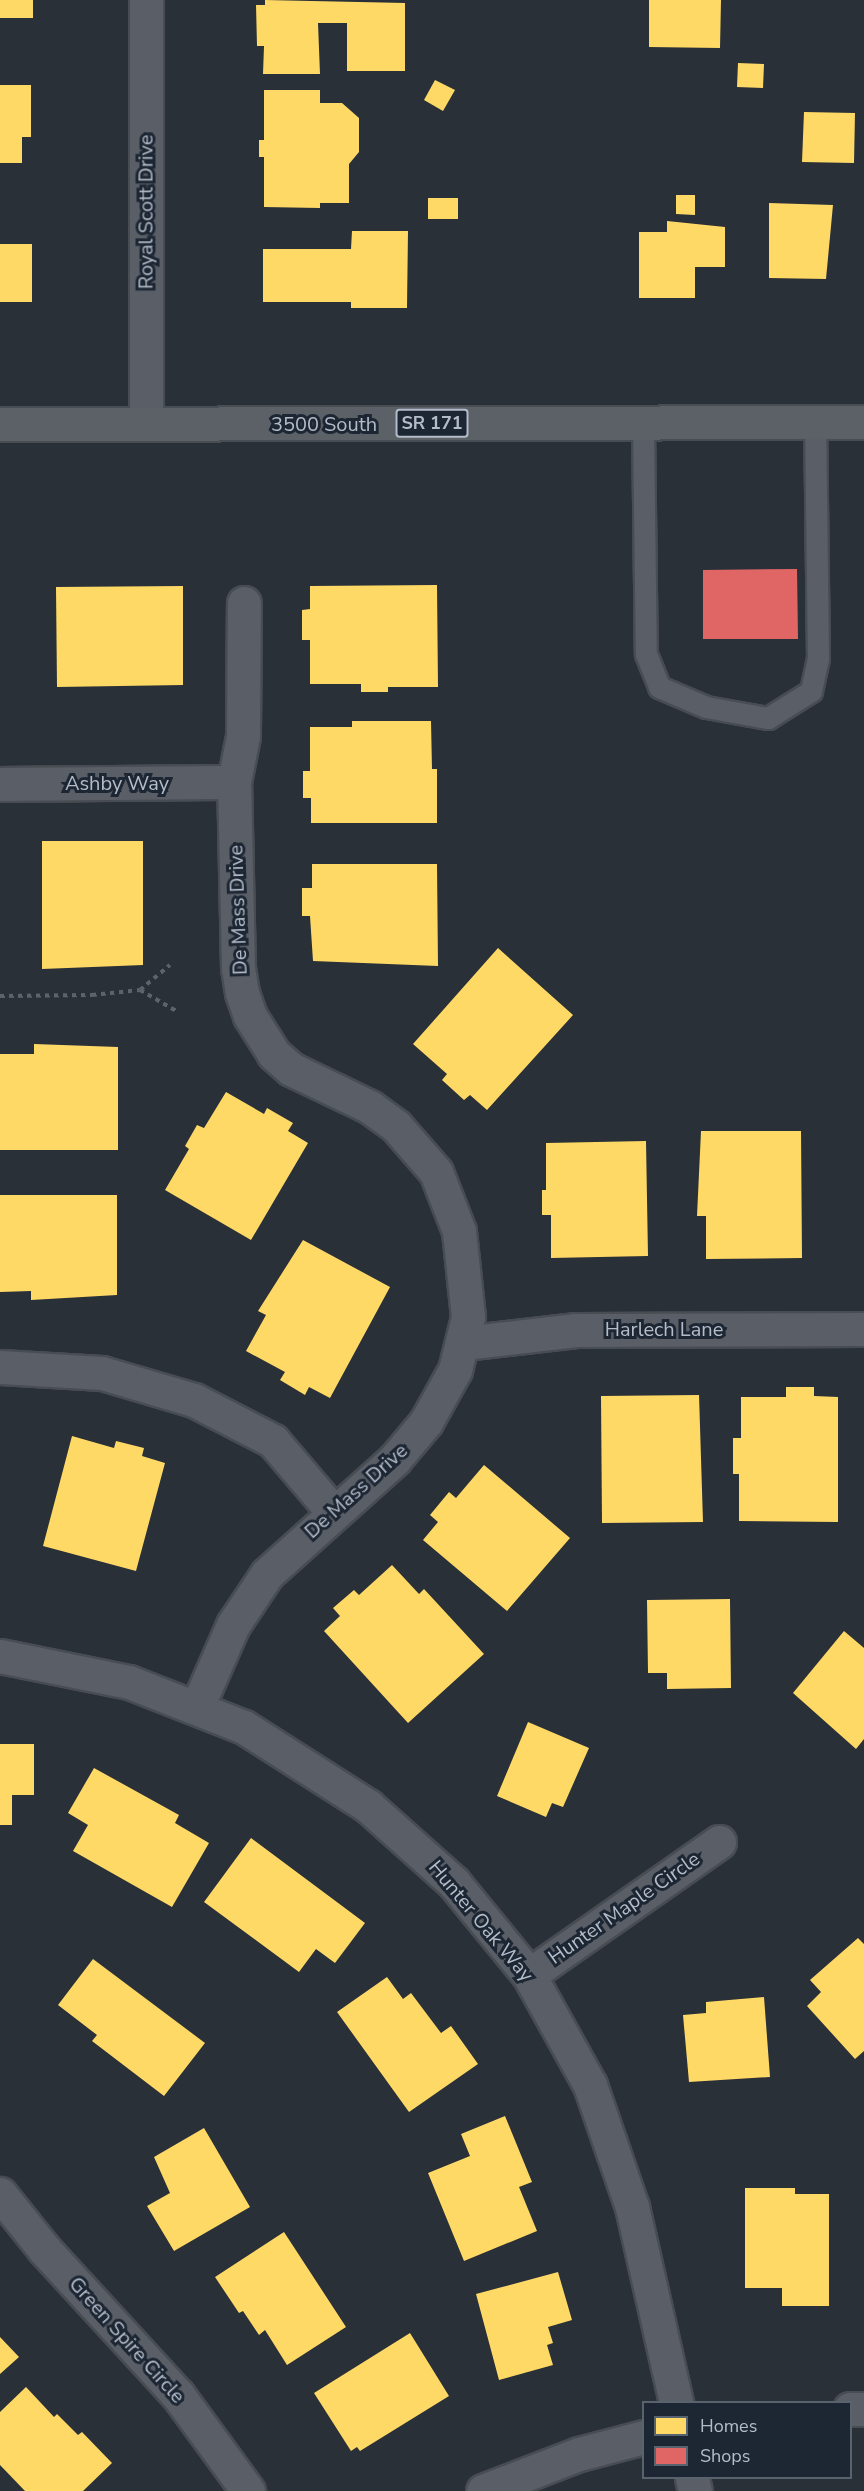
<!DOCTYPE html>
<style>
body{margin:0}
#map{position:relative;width:864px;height:2491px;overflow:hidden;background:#2a3038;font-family:"Nunito Sans",sans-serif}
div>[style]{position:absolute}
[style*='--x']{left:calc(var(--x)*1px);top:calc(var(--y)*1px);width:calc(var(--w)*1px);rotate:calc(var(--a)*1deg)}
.homes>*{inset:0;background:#ffd966}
.shops>*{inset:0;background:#e06666}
.path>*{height:4px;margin-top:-2px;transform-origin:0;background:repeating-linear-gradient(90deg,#5d636a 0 4.5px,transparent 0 9px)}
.roads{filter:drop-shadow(2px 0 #484c53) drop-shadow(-2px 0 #484c53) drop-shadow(0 2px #484c53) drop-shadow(0 -2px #484c53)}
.service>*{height:21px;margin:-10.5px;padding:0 10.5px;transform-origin:10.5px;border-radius:10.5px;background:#5a5e66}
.minor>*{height:33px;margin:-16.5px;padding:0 16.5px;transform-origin:16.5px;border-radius:16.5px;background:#5a5e66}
.primary>*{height:33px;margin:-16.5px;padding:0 16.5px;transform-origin:16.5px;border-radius:16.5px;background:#5c6168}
span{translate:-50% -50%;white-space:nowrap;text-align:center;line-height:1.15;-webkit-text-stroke:6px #1d2633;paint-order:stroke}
.shield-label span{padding:2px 4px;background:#1d2633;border:2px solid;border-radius:4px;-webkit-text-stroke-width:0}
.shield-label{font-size:18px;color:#b4bcc9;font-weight:700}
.street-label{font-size:20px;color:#b4bcc9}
.legend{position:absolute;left:642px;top:2401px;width:210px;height:78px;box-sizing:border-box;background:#1d2633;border:2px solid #59626f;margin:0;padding:8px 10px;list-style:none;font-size:18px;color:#b4bcc9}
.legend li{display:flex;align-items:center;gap:12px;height:30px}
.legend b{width:30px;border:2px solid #59626f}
</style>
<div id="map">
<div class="homes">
<i style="clip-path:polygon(0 0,33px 0,33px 18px,0 18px)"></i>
<i style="clip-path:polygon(265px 0,405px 3px,405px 71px,347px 71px,347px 23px,318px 23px,320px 74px,263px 74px,264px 46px,257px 46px,256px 5px,265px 5px)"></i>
<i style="clip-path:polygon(649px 0,721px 0,720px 48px,649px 47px)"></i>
<i style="clip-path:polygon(738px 63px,764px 64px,763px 88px,737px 87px)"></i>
<i style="clip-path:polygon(435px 80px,455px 90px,443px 111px,424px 100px)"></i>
<i style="clip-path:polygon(0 85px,31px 85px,31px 137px,22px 137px,22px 163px,0 163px)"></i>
<i style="clip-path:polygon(264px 90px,320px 90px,320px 103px,342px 103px,359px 118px,359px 152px,349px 164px,349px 203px,320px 203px,320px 208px,264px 207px,264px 157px,259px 157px,259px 140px,264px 140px)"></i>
<i style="clip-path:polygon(804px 112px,855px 113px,854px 163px,802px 162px)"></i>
<i style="clip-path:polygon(676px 195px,695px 195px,695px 215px,676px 214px)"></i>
<i style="clip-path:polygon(428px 198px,458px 198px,458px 219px,428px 219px)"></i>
<i style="clip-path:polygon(769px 203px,833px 205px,826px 279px,769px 278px)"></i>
<i style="clip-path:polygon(667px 221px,725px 227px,725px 267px,695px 267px,695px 298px,639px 298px,639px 232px,667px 232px)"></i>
<i style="clip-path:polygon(352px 231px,408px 231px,407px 308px,351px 308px,351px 302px,263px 302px,263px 249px,351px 249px)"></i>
<i style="clip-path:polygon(0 244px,32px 244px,32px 302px,0 302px)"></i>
<i style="clip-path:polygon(437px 585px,438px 687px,388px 687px,388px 692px,361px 692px,361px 684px,310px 684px,310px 640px,302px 640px,302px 610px,310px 609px,310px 586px)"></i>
<i style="clip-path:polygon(183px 586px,183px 685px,57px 687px,56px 587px)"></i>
<i style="clip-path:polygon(352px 721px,431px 721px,432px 769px,437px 769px,437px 823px,311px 823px,311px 798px,303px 798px,303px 771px,310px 771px,310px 727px,352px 727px)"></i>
<i style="clip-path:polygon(42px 841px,143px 841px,143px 965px,42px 969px)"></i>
<i style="clip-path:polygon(312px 864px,437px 864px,438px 966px,313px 961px,310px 916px,302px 916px,302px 888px,312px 888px)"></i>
<i style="clip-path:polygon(498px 948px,573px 1015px,487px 1110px,470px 1095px,464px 1100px,442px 1080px,447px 1074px,413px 1044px)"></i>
<i style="clip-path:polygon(34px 1044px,118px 1047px,118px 1150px,0 1150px,0 1054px,34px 1054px)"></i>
<i style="clip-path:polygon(226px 1092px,264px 1114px,267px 1108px,293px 1123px,288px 1131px,308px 1143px,251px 1240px,165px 1190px,189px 1149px,185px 1146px,197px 1125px,204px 1128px)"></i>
<i style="clip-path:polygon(701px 1131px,801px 1131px,802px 1258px,706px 1259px,706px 1216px,697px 1216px)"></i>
<i style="clip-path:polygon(646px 1141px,648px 1256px,551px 1258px,551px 1215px,542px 1215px,542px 1190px,546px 1190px,546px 1143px)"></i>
<i style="clip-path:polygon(0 1195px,117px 1195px,117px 1295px,31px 1300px,31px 1291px,0 1292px)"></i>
<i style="clip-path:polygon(303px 1240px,390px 1287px,330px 1398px,309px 1387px,305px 1395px,280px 1380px,285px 1372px,246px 1351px,266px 1315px,258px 1311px)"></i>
<i style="clip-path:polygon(786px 1387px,814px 1387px,814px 1396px,838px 1397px,838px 1522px,739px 1521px,739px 1474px,733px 1474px,733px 1438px,741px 1438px,741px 1397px,786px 1397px)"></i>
<i style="clip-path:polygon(699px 1395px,703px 1522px,602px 1523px,601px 1396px)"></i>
<i style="clip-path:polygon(72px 1436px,114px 1448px,116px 1441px,144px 1448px,142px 1456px,165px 1463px,136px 1571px,43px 1546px)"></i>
<i style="clip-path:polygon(484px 1465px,570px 1538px,507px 1611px,423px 1540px,438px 1522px,430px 1515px,449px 1492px,456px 1498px)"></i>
<i style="clip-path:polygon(392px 1565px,419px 1594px,424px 1589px,484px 1654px,408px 1723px,324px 1631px,340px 1616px,333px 1608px,354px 1590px,359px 1595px)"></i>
<i style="clip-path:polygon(730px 1599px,731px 1688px,667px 1689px,667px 1673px,648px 1673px,647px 1600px)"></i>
<i style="clip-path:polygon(844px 1631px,864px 1648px,864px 1739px,856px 1749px,793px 1693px)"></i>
<i style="clip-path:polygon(528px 1722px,589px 1748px,563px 1807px,552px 1803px,546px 1817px,497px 1796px)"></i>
<i style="clip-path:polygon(0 1744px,34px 1744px,34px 1795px,12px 1795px,12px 1825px,0 1825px)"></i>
<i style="clip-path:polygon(94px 1768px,179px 1815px,175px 1823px,209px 1843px,172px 1907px,73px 1851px,88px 1825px,68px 1813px)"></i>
<i style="clip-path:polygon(251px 1838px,365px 1923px,335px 1963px,316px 1949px,299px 1972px,204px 1902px)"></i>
<i style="clip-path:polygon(858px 1938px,864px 1944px,864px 2051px,855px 2059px,807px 2006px,821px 1992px,810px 1980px)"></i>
<i style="clip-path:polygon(93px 1959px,205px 2043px,164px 2096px,92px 2041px,97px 2035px,58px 2005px)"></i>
<i style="clip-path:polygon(387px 1977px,403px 1999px,411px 1993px,441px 2033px,451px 2026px,478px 2064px,409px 2112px,337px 2012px)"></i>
<i style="clip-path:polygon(764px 1997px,770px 2077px,689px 2082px,683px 2015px,706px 2013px,706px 2002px)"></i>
<i style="clip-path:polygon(505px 2116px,532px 2182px,519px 2187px,537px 2231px,464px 2261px,428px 2173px,470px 2156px,461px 2134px)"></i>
<i style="clip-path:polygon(204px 2128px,250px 2207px,174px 2251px,147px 2206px,170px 2193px,154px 2157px)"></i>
<i style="clip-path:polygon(745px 2188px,795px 2188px,795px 2194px,829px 2194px,829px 2306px,782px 2306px,782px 2288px,745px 2288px)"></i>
<i style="clip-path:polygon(284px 2232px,346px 2327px,287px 2365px,265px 2330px,259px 2335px,243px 2311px,239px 2313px,215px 2277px)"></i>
<i style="clip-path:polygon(558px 2272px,572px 2320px,548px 2327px,553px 2343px,547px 2345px,553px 2365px,499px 2380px,476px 2294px)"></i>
<i style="clip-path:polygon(410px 2333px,449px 2396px,360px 2451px,357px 2447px,351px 2451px,314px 2393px)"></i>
<i style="clip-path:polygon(0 2337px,19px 2357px,0 2374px)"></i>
<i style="clip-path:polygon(26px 2387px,54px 2417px,57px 2414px,78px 2435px,82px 2432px,112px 2463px,83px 2491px,25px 2491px,0 2465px,0 2412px)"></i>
</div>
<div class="shops">
<i style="clip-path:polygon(797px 569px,798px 639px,703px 639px,703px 570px)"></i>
</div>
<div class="path">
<i style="--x:140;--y:990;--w:44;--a:30.1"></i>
<i style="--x:0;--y:996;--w:92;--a:-0.6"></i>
<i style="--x:92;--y:995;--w:48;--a:-5.9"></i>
<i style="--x:140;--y:990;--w:39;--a:-40"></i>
</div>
<div class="roads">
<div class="service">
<i style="--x:643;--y:423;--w:231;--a:89.3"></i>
<i style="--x:646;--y:654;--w:35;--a:68"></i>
<i style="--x:659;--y:687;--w:51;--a:23.1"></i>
<i style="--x:706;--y:707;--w:63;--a:10.1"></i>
<i style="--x:768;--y:718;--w:51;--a:-32.1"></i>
<i style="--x:811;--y:691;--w:33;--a:-78"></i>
<i style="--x:818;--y:659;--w:237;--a:-90.7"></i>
</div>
<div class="minor">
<i style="--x:146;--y:424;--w:424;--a:-90"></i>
<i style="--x:0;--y:784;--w:234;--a:-0.5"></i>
<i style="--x:464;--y:1343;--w:113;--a:-6.6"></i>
<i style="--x:576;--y:1330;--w:288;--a:-0.2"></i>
<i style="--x:0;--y:1367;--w:102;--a:3.4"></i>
<i style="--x:102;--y:1373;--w:96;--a:16.4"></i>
<i style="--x:194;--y:1400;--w:89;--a:27.4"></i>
<i style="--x:273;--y:1441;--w:94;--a:49.7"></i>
<i style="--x:0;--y:1656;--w:132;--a:11.4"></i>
<i style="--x:129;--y:1682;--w:123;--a:21.4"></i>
<i style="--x:244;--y:1727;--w:147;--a:32.5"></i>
<i style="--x:368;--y:1806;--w:115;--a:41.8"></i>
<i style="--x:454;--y:1883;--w:119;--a:50.8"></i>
<i style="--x:529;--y:1975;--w:126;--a:61"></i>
<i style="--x:590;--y:2085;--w:129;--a:71"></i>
<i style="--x:632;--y:2207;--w:200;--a:77.3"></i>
<i style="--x:197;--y:1707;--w:90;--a:-66.3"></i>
<i style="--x:233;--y:1625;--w:61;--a:-56.3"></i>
<i style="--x:267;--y:1574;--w:172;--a:-41.9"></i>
<i style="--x:395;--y:1459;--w:48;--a:-50"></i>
<i style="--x:426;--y:1422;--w:60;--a:-60.9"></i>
<i style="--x:455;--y:1370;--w:55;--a:-76.2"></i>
<i style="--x:468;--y:1317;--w:86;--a:-96"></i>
<i style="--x:459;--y:1231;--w:63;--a:-111.3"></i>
<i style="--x:436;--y:1172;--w:61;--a:-131"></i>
<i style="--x:396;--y:1126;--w:32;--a:-144"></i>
<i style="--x:370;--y:1107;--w:88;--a:-154.3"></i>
<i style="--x:291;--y:1069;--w:23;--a:-139"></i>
<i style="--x:274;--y:1054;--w:45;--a:-122.3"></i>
<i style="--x:250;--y:1016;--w:24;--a:-109"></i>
<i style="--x:242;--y:993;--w:25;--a:-99"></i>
<i style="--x:238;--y:968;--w:186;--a:-91.2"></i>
<i style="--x:234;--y:782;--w:47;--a:-78.9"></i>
<i style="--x:243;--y:736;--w:133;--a:-89.6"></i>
<i style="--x:529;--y:1975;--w:232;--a:-35"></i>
<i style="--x:0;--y:2194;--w:70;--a:51.3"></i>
<i style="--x:44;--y:2249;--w:198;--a:47.5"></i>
<i style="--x:178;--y:2395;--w:119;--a:53.9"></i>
<i style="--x:850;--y:2409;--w:14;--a:0"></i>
<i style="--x:692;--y:2478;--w:13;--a:77"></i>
<i style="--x:483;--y:2491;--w:103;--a:-21.1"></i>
<i style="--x:579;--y:2454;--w:67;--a:-14.7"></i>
</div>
<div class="primary">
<i style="--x:0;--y:424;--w:864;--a:-0.13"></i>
</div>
</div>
<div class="shield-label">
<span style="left:432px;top:423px">SR 171</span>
</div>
<div class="street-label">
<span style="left:146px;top:212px;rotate:-90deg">Royal Scott Drive</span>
<span style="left:324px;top:424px">3500 South</span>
<span style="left:117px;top:783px">Ashby Way</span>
<span style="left:238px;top:910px;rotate:-92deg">De Mass Drive</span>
<span style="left:664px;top:1329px">Harlech Lane</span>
<span style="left:356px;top:1491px;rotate:-42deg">De Mass Drive</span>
<span style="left:624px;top:1908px;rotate:-35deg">Hunter Maple Circle</span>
<span style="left:481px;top:1921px;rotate:50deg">Hunter Oak Way</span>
<span style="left:127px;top:2340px;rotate:48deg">Green Spire Circle</span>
</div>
<ul class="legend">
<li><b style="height:16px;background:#ffd966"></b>Homes</li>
<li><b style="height:16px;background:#e06666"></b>Shops</li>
</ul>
</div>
